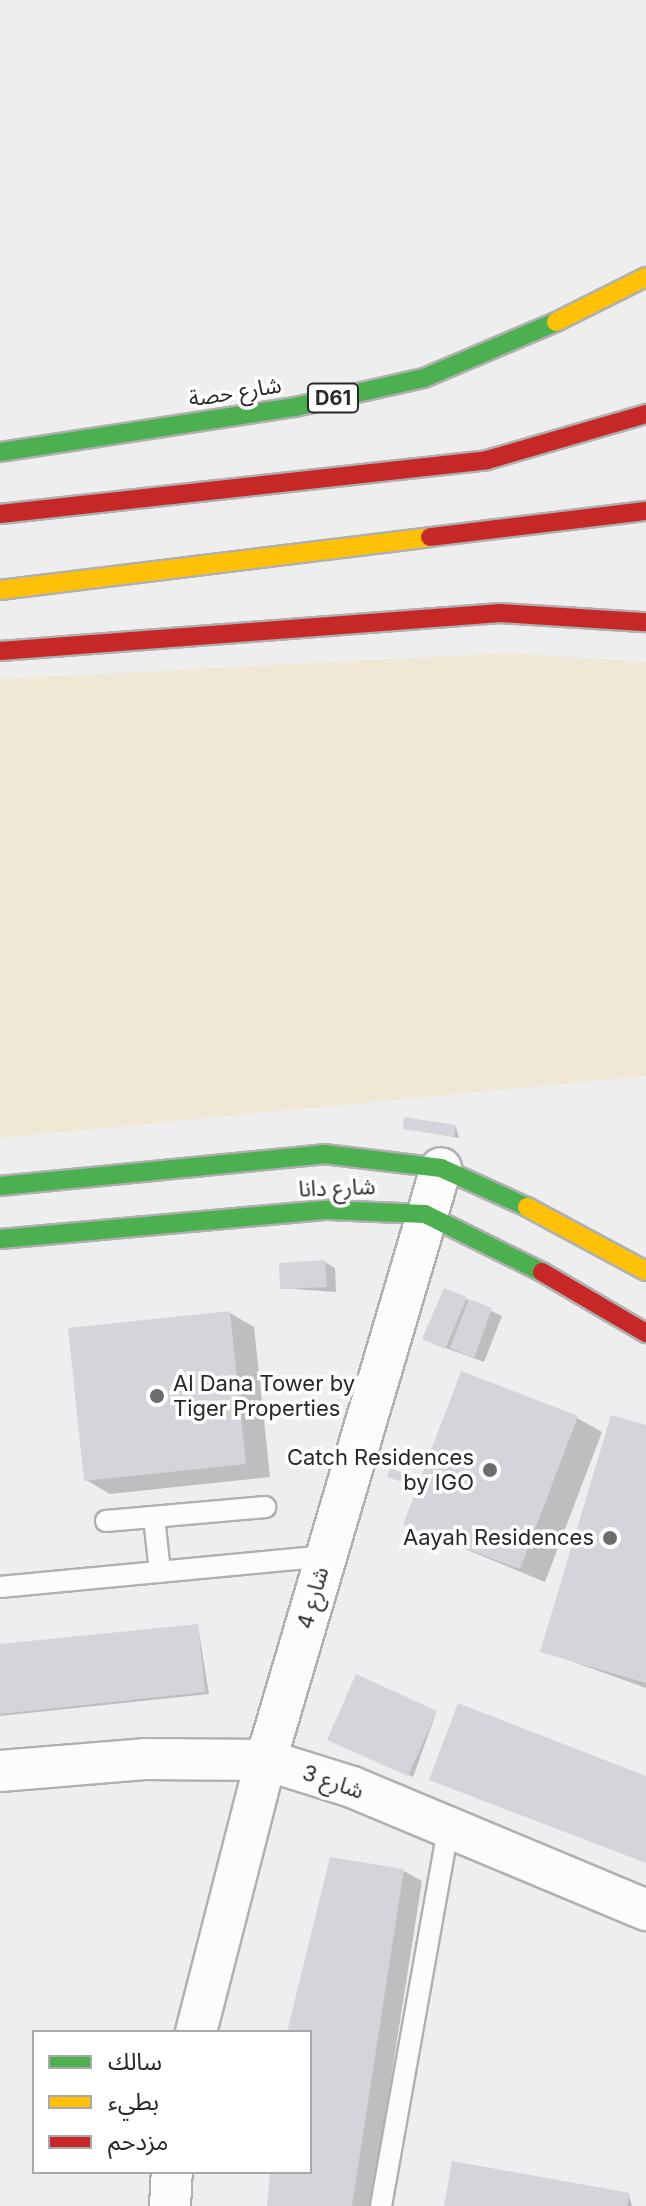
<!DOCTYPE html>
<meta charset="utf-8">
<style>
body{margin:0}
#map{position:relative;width:646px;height:2206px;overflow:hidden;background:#eeeeef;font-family:Inter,"Noto Sans Arabic",sans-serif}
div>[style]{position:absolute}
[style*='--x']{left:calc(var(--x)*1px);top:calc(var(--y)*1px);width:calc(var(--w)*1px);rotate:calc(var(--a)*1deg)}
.sand>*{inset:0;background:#eee8d5}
.shadow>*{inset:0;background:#0003}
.building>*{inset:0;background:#d4d5db}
.roads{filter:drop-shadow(2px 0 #b0b0b1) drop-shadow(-2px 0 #b0b0b1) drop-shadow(0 2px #b0b0b1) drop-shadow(0 -2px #b0b0b1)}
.lane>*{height:20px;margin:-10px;padding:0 10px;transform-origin:10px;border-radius:10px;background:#fcfcfd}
.street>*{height:40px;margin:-20px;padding:0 20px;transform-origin:20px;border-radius:20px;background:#fcfcfd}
.fast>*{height:18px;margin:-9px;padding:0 9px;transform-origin:9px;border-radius:9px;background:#4caf50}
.slow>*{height:18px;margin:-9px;padding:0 9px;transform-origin:9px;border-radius:9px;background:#ffc107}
.jam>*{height:18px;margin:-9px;padding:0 9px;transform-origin:9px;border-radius:9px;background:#c62828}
.dots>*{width:22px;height:22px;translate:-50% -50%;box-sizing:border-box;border:4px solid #fff;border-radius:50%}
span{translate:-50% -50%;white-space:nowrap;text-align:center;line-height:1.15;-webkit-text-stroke:7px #fff;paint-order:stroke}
.shield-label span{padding:2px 6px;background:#fff;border:2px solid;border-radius:6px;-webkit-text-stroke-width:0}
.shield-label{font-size:20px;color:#282829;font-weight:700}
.street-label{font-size:22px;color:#282829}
.poi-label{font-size:22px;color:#282829}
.left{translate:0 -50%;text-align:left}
.right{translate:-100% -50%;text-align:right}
.legend{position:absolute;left:32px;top:2030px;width:280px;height:144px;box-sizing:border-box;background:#fff;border:2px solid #a9a9a9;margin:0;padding:10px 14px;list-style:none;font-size:24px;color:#282829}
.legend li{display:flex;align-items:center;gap:16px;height:40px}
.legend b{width:40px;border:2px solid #a9a9a9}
</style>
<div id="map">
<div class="sand">
<i style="clip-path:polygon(511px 653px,646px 662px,646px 1076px,0 1138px,0 679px)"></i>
</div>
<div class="shadow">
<i style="clip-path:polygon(456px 1127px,459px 1138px,405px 1128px)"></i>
<i style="clip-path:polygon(325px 1262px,335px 1268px,336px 1292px,282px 1288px)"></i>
<i style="clip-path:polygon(466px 1299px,502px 1316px,484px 1362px,435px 1344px)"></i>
<i style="clip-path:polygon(230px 1313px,254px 1327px,270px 1477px,110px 1494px,86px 1480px)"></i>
<i style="clip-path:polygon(577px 1418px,602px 1432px,545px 1582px,405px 1524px)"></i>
<i style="clip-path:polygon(646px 1427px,646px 1688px,543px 1651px)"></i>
<i style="clip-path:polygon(198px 1626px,209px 1694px,0 1716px,0 1646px)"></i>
<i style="clip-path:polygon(436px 1713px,413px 1777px,334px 1742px)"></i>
<i style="clip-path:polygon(404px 1871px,422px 1881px,371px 2206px,269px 2206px,272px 2172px,310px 2172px,310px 2032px,289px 2032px)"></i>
<i style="clip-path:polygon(629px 2195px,632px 2206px,446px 2206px)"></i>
</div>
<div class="building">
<i style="clip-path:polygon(404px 1117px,456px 1125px,454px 1137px,403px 1129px)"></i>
<i style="clip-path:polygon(325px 1260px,327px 1287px,280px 1289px,279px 1263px)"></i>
<i style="clip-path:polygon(444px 1288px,467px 1297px,445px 1349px,422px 1339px)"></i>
<i style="clip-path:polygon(469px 1299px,492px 1308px,474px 1358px,450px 1348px)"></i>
<i style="clip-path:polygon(230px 1311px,246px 1464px,84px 1481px,68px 1328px)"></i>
<i style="clip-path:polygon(461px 1371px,578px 1416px,520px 1569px,403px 1525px)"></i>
<i style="clip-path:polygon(611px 1415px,646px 1425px,646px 1683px,540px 1652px)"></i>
<i style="clip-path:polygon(390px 1468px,411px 1476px,409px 1484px,387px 1477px)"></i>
<i style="clip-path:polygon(198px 1624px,205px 1692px,0 1714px,0 1644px)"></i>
<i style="clip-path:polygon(356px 1674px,437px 1711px,408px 1776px,327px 1740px)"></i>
<i style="clip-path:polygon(458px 1703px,646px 1776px,646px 1863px,429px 1780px)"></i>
<i style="clip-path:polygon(330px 1857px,404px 1869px,352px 2206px,267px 2206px,270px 2172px,310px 2172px,310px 2032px,287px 2032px)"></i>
<i style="clip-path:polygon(452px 2161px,630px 2193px,627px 2206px,444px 2206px)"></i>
</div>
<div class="roads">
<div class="lane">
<i style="--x:154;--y:1517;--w:55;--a:83.8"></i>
<i style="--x:106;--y:1521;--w:160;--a:-5"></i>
<i style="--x:0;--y:1587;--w:326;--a:-5.4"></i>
<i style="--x:381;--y:2206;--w:384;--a:-79.9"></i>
</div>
<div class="street">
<i style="--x:0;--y:1771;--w:145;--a:-4.7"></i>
<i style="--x:145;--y:1759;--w:121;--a:0.5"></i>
<i style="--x:266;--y:1760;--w:90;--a:17.4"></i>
<i style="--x:352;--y:1787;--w:319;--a:22.7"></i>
<i style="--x:196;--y:2032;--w:281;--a:-75.6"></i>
<i style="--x:266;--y:1760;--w:617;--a:-73.53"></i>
<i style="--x:170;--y:2206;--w:34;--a:-87"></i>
</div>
<div class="fast">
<i style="--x:0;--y:452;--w:298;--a:-8.7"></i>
<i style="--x:295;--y:407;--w:132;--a:-12.7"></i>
<i style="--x:424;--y:378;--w:143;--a:-23"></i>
<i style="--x:0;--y:1186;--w:326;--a:-5.6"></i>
<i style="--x:324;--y:1154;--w:118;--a:6.8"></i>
<i style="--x:441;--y:1168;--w:94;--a:24.4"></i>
<i style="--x:0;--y:1239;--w:329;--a:-5.1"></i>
<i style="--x:328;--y:1210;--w:97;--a:2.4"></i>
<i style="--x:425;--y:1214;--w:131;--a:26.4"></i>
</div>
<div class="slow">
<i style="--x:556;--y:322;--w:101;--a:-26.6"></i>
<i style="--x:0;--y:590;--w:433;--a:-7"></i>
<i style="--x:527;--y:1207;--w:135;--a:28.3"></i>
</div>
<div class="jam">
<i style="--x:0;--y:514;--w:490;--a:-6.3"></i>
<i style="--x:487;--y:460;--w:166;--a:-16.1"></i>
<i style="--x:430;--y:537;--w:218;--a:-6.9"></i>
<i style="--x:0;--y:651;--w:502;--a:-4.34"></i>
<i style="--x:501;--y:613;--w:145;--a:3.6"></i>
<i style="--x:542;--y:1272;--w:121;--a:30.4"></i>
</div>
</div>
<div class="dots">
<i style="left:157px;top:1396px;background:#6d6d6e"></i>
<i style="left:490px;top:1470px;background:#6d6d6e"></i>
<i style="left:610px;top:1538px;background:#6d6d6e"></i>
</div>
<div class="shield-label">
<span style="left:333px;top:398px">D61</span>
</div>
<div class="street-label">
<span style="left:235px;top:392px;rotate:-9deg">شارع حصة</span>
<span style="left:337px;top:1188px;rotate:-2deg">شارع دانا</span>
<span style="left:313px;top:1598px;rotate:-74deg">شارع 4</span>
<span style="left:333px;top:1782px;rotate:19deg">شارع 3</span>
</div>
<div class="poi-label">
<span class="left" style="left:173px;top:1396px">Al Dana Tower by<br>Tiger Properties</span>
<span class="right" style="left:474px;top:1470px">Catch Residences<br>by IGO</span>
<span class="right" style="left:594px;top:1538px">Aayah Residences</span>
</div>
<ul class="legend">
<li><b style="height:10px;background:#4caf50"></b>سالك</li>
<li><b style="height:10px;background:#ffc107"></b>بطيء</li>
<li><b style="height:10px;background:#c62828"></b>مزدحم</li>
</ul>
</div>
